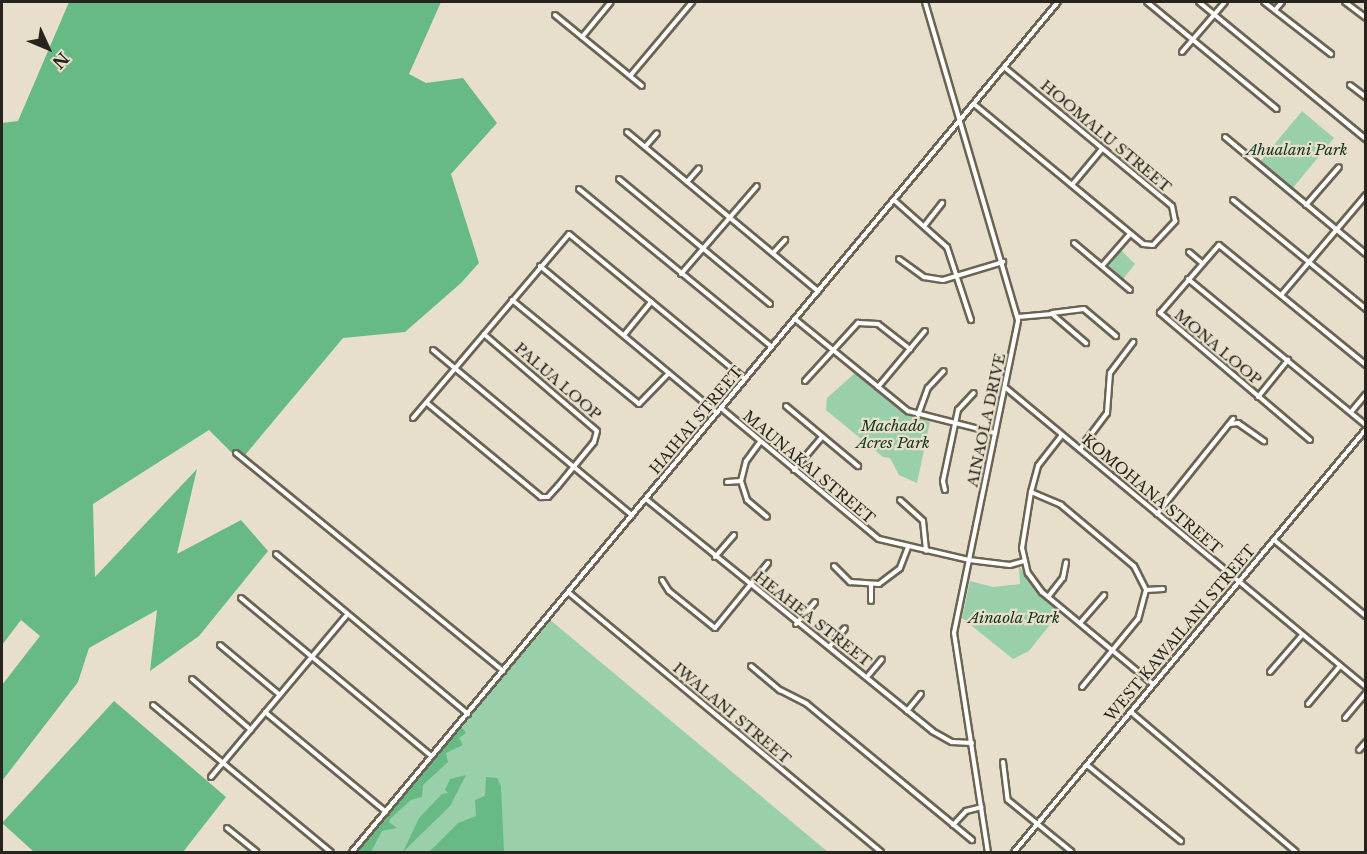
<!DOCTYPE html>
<style>
body{margin:0}
#map{position:relative;width:1367px;height:854px;overflow:hidden;background:#e7dfcc;font-family:"Libre Baskerville",serif}
div>[style]{position:absolute}
[style*='--x']{left:calc(var(--x)*1px);top:calc(var(--y)*1px);width:calc(var(--w)*1px);rotate:calc(var(--a)*1deg)}
.green>*{inset:0;background:#99cfaa}
.forest>*{inset:0;background:#68ba84}
.roads{filter:drop-shadow(2px 0 #6b6453) drop-shadow(-2px 0 #6b6453) drop-shadow(0 2px #6b6453) drop-shadow(0 -2px #6b6453)}
.minor>*{height:4px;margin:-2px;padding:0 2px;transform-origin:2px;border-radius:2px;background:#fff}
span{translate:-50% -50%;white-space:nowrap;text-align:center;line-height:1.15;-webkit-text-stroke:4.5px #e7dfcc;paint-order:stroke}
.street-label{font-size:15px;color:#27241d}
.park-label{font-size:15px;color:#133721;font-style:italic}
.frame{position:absolute;inset:0;border:3px solid #27241d;pointer-events:none}
.north{position:absolute;left:18px;top:18px;width:60px;height:60px;-webkit-text-stroke:4px #e7dfcc;paint-order:stroke;rotate:134deg;font-size:16px;font-weight:700;line-height:24px;text-align:center;color:#27241d}
.north::after{content:'';display:block;margin:auto;width:21px;height:27px;background:#27241d;clip-path:polygon(50% 0,100% 100%,50% 72%,0 100%)}
</style>
<div id="map">
<div class="green">
<i style="clip-path:polygon(1302px 111px,1334px 138px,1292px 189px,1260px 162px)"></i>
<i style="clip-path:polygon(1121px 250px,1135px 264px,1123px 279px,1109px 266px)"></i>
<i style="clip-path:polygon(855px 373px,899px 410px,930px 422px,917px 483px,899px 475px,890px 458px,883px 457px,826px 410px,827px 398px)"></i>
<i style="clip-path:polygon(1019px 566px,1037px 593px,1060px 612px,1029px 651px,1013px 659px,962px 618px,970px 581px,993px 587px,1020px 584px)"></i>
<i style="clip-path:polygon(549px 619px,828px 852px,355px 852px)"></i>
</div>
<div class="forest">
<i style="clip-path:polygon(69px 2px,441px 2px,409px 74px,426px 83px,463px 78px,497px 123px,451px 174px,479px 263px,461px 283px,405px 332px,343px 338px,240px 461px,209px 430px,93px 504px,95px 577px,197px 469px,177px 554px,241px 520px,268px 551px,199px 636px,150px 671px,157px 610px,89px 648px,78px 682px,2px 781px,2px 685px,40px 636px,21px 620px,2px 645px,2px 123px,18px 121px)"></i>
<i style="clip-path:polygon(114px 701px,226px 797px,183px 852px,34px 852px,2px 823px)"></i>
<i style="clip-path:polygon(461px 726px,466px 733px,459px 738px,463px 745px,446px 753px,448px 762px,423px 785px,422px 797px,411px 800px,391px 818px,389px 822px,397px 828px,382px 831px,371px 852px,356px 852px)"></i>
<i style="clip-path:polygon(466px 775px,450px 806px,403px 852px,419px 818px,442px 794px,448px 793px,445px 790px,450px 779px)"></i>
<i style="clip-path:polygon(486px 777px,497px 778px,501px 786px,504px 852px,429px 852px,458px 823px,476px 816px,475px 800px,485px 796px)"></i>
</div>
<div class="roads">
<div class="minor">
<i style="--x:925;--y:2;--w:332;--a:73.7"></i>
<i style="--x:1018;--y:321;--w:318;--a:101.6"></i>
<i style="--x:954;--y:633;--w:222;--a:81.2"></i>
<i style="--x:1147;--y:2;--w:168;--a:39.5"></i>
<i style="--x:1199;--y:2;--w:216;--a:39.4"></i>
<i style="--x:1264;--y:2;--w:85;--a:37.8"></i>
<i style="--x:1345;--y:2;--w:26;--a:37"></i>
<i style="--x:1275;--y:10;--w:11;--a:-49"></i>
<i style="--x:555;--y:15;--w:112;--a:39.2"></i>
<i style="--x:582;--y:37;--w:45;--a:-50.4"></i>
<i style="--x:1182;--y:52;--w:66;--a:-49.3"></i>
<i style="--x:630;--y:76;--w:97;--a:-50"></i>
<i style="--x:1350;--y:85;--w:20;--a:37"></i>
<i style="--x:974;--y:104;--w:219;--a:39.6"></i>
<i style="--x:1143;--y:244;--w:10;--a:6"></i>
<i style="--x:1153;--y:245;--w:33;--a:-47"></i>
<i style="--x:1175;--y:221;--w:15;--a:-101"></i>
<i style="--x:1172;--y:206;--w:218;--a:-140.4"></i>
<i style="--x:627;--y:132;--w:249;--a:39.8"></i>
<i style="--x:1225;--y:137;--w:183;--a:39.7"></i>
<i style="--x:645;--y:147;--w:18;--a:-49"></i>
<i style="--x:619;--y:179;--w:196;--a:39.6"></i>
<i style="--x:687;--y:182;--w:18;--a:-49"></i>
<i style="--x:1072;--y:185;--w:47;--a:-50.2"></i>
<i style="--x:579;--y:189;--w:249;--a:39.3"></i>
<i style="--x:894;--y:200;--w:71;--a:41.6"></i>
<i style="--x:947;--y:247;--w:77;--a:71.8"></i>
<i style="--x:1233;--y:200;--w:172;--a:39.3"></i>
<i style="--x:1306;--y:205;--w:50;--a:-49"></i>
<i style="--x:925;--y:225;--w:28;--a:-52"></i>
<i style="--x:1074;--y:243;--w:73;--a:40"></i>
<i style="--x:1189;--y:252;--w:17;--a:40"></i>
<i style="--x:773;--y:253;--w:18;--a:-47"></i>
<i style="--x:899;--y:259;--w:31;--a:36"></i>
<i style="--x:924;--y:277;--w:19;--a:9"></i>
<i style="--x:943;--y:280;--w:63;--a:-16.7"></i>
<i style="--x:540;--y:266;--w:230;--a:39.7"></i>
<i style="--x:1102;--y:266;--w:43;--a:-48.8"></i>
<i style="--x:681;--y:274;--w:116;--a:-49.2"></i>
<i style="--x:1188;--y:279;--w:230;--a:39.4"></i>
<i style="--x:1282;--y:294;--w:130;--a:-49.7"></i>
<i style="--x:512;--y:300;--w:164;--a:39.3"></i>
<i style="--x:639;--y:404;--w:43;--a:-45.9"></i>
<i style="--x:1052;--y:313;--w:32;--a:-7"></i>
<i style="--x:1084;--y:309;--w:42;--a:40.2"></i>
<i style="--x:1018;--y:317;--w:34;--a:-5"></i>
<i style="--x:1052;--y:314;--w:45;--a:40.5"></i>
<i style="--x:795;--y:319;--w:146;--a:39.2"></i>
<i style="--x:908;--y:411;--w:90;--a:14.2"></i>
<i style="--x:624;--y:335;--w:43;--a:-50.7"></i>
<i style="--x:433;--y:350;--w:259;--a:39.7"></i>
<i style="--x:805;--y:381;--w:79;--a:-47.6"></i>
<i style="--x:858;--y:323;--w:20;--a:3"></i>
<i style="--x:878;--y:324;--w:41;--a:38"></i>
<i style="--x:878;--y:387;--w:73;--a:-50"></i>
<i style="--x:1006;--y:388;--w:468;--a:39.7"></i>
<i style="--x:1258;--y:397;--w:48;--a:-51"></i>
<i style="--x:427;--y:403;--w:148;--a:39.5"></i>
<i style="--x:541;--y:497;--w:7;--a:0"></i>
<i style="--x:548;--y:497;--w:15;--a:-48"></i>
<i style="--x:558;--y:486;--w:57;--a:-50.7"></i>
<i style="--x:594;--y:442;--w:11;--a:-75"></i>
<i style="--x:597;--y:431;--w:149;--a:-139.4"></i>
<i style="--x:786;--y:406;--w:94;--a:39.8"></i>
<i style="--x:721;--y:408;--w:205;--a:39.7"></i>
<i style="--x:879;--y:539;--w:92;--a:13.1"></i>
<i style="--x:969;--y:560;--w:41;--a:7"></i>
<i style="--x:1010;--y:565;--w:15;--a:-16"></i>
<i style="--x:1351;--y:412;--w:23;--a:-50"></i>
<i style="--x:918;--y:415;--w:29;--a:-70"></i>
<i style="--x:928;--y:388;--w:23;--a:-47"></i>
<i style="--x:413;--y:418;--w:241;--a:-49.7"></i>
<i style="--x:569;--y:234;--w:228;--a:39.5"></i>
<i style="--x:1230;--y:424;--w:8;--a:-7"></i>
<i style="--x:1238;--y:423;--w:32;--a:35"></i>
<i style="--x:1062;--y:435;--w:39;--a:128"></i>
<i style="--x:1038;--y:466;--w:27;--a:105"></i>
<i style="--x:1031;--y:492;--w:57;--a:99.1"></i>
<i style="--x:1022;--y:548;--w:26;--a:77"></i>
<i style="--x:1028;--y:573;--w:24;--a:54"></i>
<i style="--x:1042;--y:592;--w:144;--a:39.7"></i>
<i style="--x:1310;--y:440;--w:197;--a:-139.7"></i>
<i style="--x:1160;--y:313;--w:90;--a:-49.1"></i>
<i style="--x:1219;--y:245;--w:190;--a:39.2"></i>
<i style="--x:760;--y:442;--w:24;--a:126"></i>
<i style="--x:746;--y:461;--w:21;--a:104"></i>
<i style="--x:741;--y:481;--w:20;--a:72"></i>
<i style="--x:747;--y:500;--w:26;--a:40"></i>
<i style="--x:1080;--y:449;--w:45;--a:-53.1"></i>
<i style="--x:1107;--y:413;--w:40;--a:-85.7"></i>
<i style="--x:1110;--y:373;--w:39;--a:-53"></i>
<i style="--x:236;--y:453;--w:345;--a:39.2"></i>
<i style="--x:794;--y:470;--w:43;--a:-49.7"></i>
<i style="--x:727;--y:482;--w:14;--a:-4"></i>
<i style="--x:945;--y:490;--w:9;--a:-103"></i>
<i style="--x:943;--y:481;--w:73;--a:-78.1"></i>
<i style="--x:958;--y:410;--w:23;--a:-47"></i>
<i style="--x:1031;--y:492;--w:33;--a:23"></i>
<i style="--x:1061;--y:505;--w:95;--a:39.9"></i>
<i style="--x:1134;--y:566;--w:27;--a:63"></i>
<i style="--x:1146;--y:590;--w:30;--a:105"></i>
<i style="--x:1138;--y:619;--w:88;--a:129.5"></i>
<i style="--x:646;--y:499;--w:368;--a:39"></i>
<i style="--x:932;--y:731;--w:23;--a:29"></i>
<i style="--x:952;--y:742;--w:20;--a:3"></i>
<i style="--x:900;--y:500;--w:31;--a:42"></i>
<i style="--x:923;--y:521;--w:30;--a:84"></i>
<i style="--x:1157;--y:514;--w:122;--a:-51.3"></i>
<i style="--x:1274;--y:540;--w:119;--a:39.6"></i>
<i style="--x:276;--y:554;--w:250;--a:39.8"></i>
<i style="--x:715;--y:557;--w:29;--a:-49"></i>
<i style="--x:834;--y:566;--w:23;--a:45"></i>
<i style="--x:850;--y:582;--w:29;--a:4"></i>
<i style="--x:879;--y:584;--w:26;--a:-37"></i>
<i style="--x:900;--y:568;--w:22;--a:-69"></i>
<i style="--x:662;--y:580;--w:13;--a:58"></i>
<i style="--x:669;--y:591;--w:59;--a:38.8"></i>
<i style="--x:715;--y:628;--w:84;--a:-50.8"></i>
<i style="--x:1146;--y:590;--w:17;--a:-3"></i>
<i style="--x:568;--y:592;--w:407;--a:39.7"></i>
<i style="--x:1048;--y:597;--w:24;--a:-52"></i>
<i style="--x:1063;--y:578;--w:16;--a:-79"></i>
<i style="--x:241;--y:598;--w:247;--a:39.7"></i>
<i style="--x:871;--y:601;--w:16;--a:-90"></i>
<i style="--x:1080;--y:623;--w:37;--a:-49"></i>
<i style="--x:796;--y:624;--w:29;--a:-49"></i>
<i style="--x:220;--y:645;--w:78;--a:39.8"></i>
<i style="--x:830;--y:646;--w:23;--a:-50"></i>
<i style="--x:751;--y:666;--w:38;--a:40"></i>
<i style="--x:780;--y:690;--w:30;--a:27"></i>
<i style="--x:807;--y:704;--w:214;--a:39.5"></i>
<i style="--x:1270;--y:672;--w:49;--a:-49.1"></i>
<i style="--x:867;--y:677;--w:23;--a:-50"></i>
<i style="--x:192;--y:679;--w:78;--a:40.8"></i>
<i style="--x:1308;--y:704;--w:50;--a:-49.9"></i>
<i style="--x:153;--y:705;--w:231;--a:39.6"></i>
<i style="--x:907;--y:711;--w:22;--a:-51"></i>
<i style="--x:265;--y:712;--w:157;--a:39.6"></i>
<i style="--x:1131;--y:712;--w:216;--a:40.3"></i>
<i style="--x:1345;--y:718;--w:33;--a:-50"></i>
<i style="--x:1359;--y:750;--w:11;--a:-49"></i>
<i style="--x:1003;--y:762;--w:38;--a:83"></i>
<i style="--x:1008;--y:800;--w:82;--a:39.1"></i>
<i style="--x:1087;--y:765;--w:121;--a:39"></i>
<i style="--x:211;--y:777;--w:210;--a:-50"></i>
<i style="--x:953;--y:825;--w:19;--a:-47"></i>
<i style="--x:966;--y:811;--w:16;--a:-14"></i>
<i style="--x:227;--y:828;--w:38;--a:39"></i>
<i style="--x:352;--y:852;--w:1105;--a:-50.29"></i>
<i style="--x:1014;--y:852;--w:550;--a:-50.23"></i>
</div>
</div>
<div class="street-label">
<span style="left:1106px;top:136px;rotate:40deg">HOOMALU STREET</span>
<span style="left:1218px;top:347px;rotate:40deg">MONA LOOP</span>
<span style="left:558px;top:381px;rotate:41deg">PALUA LOOP</span>
<span style="left:696px;top:420px;rotate:-50deg">HAIHAI STREET</span>
<span style="left:986px;top:420px;rotate:-78deg">AINAOLA DRIVE</span>
<span style="left:809px;top:467px;rotate:40deg">MAUNAKAI STREET</span>
<span style="left:1152px;top:494px;rotate:40deg">KOMOHANA STREET</span>
<span style="left:813px;top:619px;rotate:38deg">HEAHEA STREET</span>
<span style="left:1180px;top:633px;rotate:-50deg">WEST KAWAILANI STREET</span>
<span style="left:732px;top:713px;rotate:40deg">IWALANI STREET</span>
</div>
<div class="park-label">
<span style="left:1297px;top:150px">Ahualani Park</span>
<span style="left:893px;top:434px">Machado<br>Acres Park</span>
<span style="left:1014px;top:618px">Ainaola Park</span>
</div>
<div class="frame"></div>
<div class="north">N</div>
</div>
